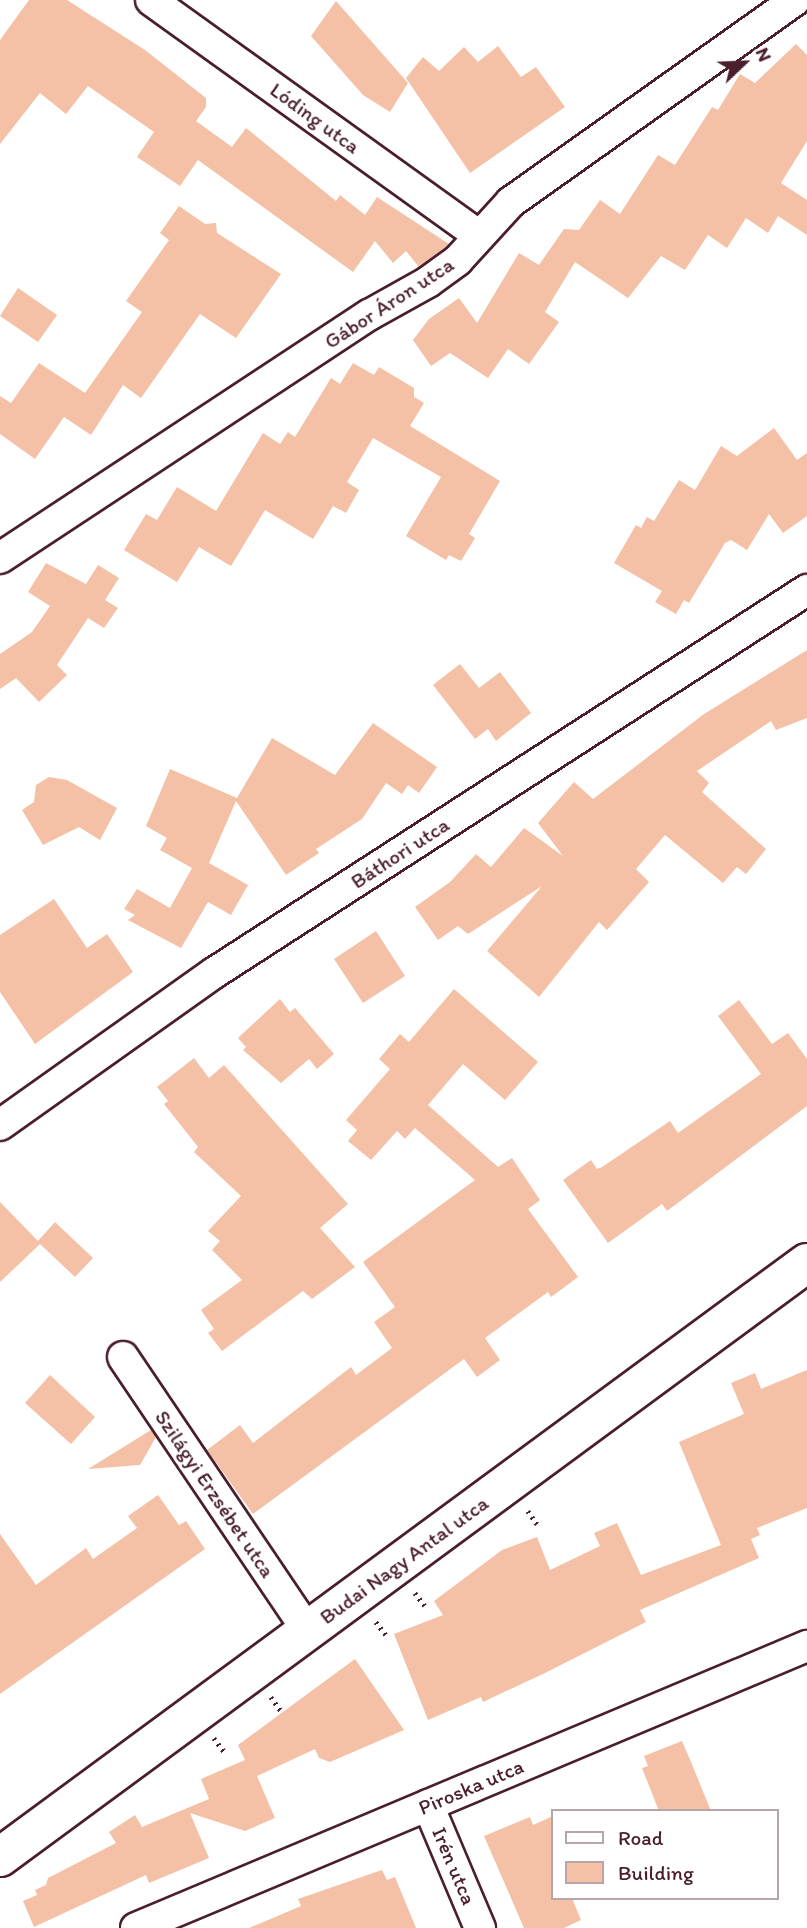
<!DOCTYPE html>
<meta charset="utf-8">
<style>
body{margin:0}
#map{position:relative;width:807px;height:1928px;overflow:hidden;background:#fff;font-family:Itim,sans-serif}
div>[style]{position:absolute}
[style*='--x']{left:calc(var(--x)*1px);top:calc(var(--y)*1px);width:calc(var(--w)*1px);rotate:calc(var(--a)*1deg)}
.building>*{inset:0;background:#f4c0a6}
.path>*{height:4.5px;margin-top:-2.25px;transform-origin:0;background:repeating-linear-gradient(90deg,#4a1f2b 0 2px,transparent 0 7px)}
.roads{filter:drop-shadow(2px 0 #4a1f2b) drop-shadow(-2px 0 #4a1f2b) drop-shadow(0 2px #4a1f2b) drop-shadow(0 -2px #4a1f2b)}
.minor>*{height:30px;margin:-15px;padding:0 15px;transform-origin:15px;border-radius:15px;background:#fff}
.tertiary>*{height:38px;margin:-19px;padding:0 19px;transform-origin:19px;border-radius:19px;background:#fff}
span{translate:-50% -50%;white-space:nowrap;text-align:center;line-height:1.15;-webkit-text-stroke:5px #fff;paint-order:stroke}
.street-label{font-size:21px;color:#4a1f2b}
.legend{position:absolute;left:551px;top:1809px;width:228px;height:91px;box-sizing:border-box;background:#fff;border:2px solid #b7a5aa;margin:0;padding:9px 12px;list-style:none;font-size:21px;color:#4a1f2b}
.legend li{display:flex;align-items:center;gap:14px;height:35px}
.legend b{width:35px;border:2px solid #b7a5aa}
.north{position:absolute;left:709px;top:28px;width:70px;height:70px;-webkit-text-stroke:5px #fff;paint-order:stroke;rotate:67deg;font-size:19px;font-weight:700;line-height:28px;text-align:center;color:#4a1f2b}
.north::after{content:'';display:block;margin:auto;width:24px;height:32px;background:#4a1f2b;clip-path:polygon(50% 0,100% 100%,50% 72%,0 100%)}
</style>
<div id="map">
<div class="building">
<i style="clip-path:polygon(29px 0,67px 0,145px 50px,206px 98px,206px 107px,196px 121px,232px 147px,246px 128px,336px 201px,340px 195px,365px 215px,377px 197px,449px 244px,419px 267px,406px 251px,393px 263px,375px 241px,353px 272px,198px 160px,180px 186px,137px 157px,154px 132px,88px 86px,66px 114px,40px 93px,0 144px,0 40px)"></i>
<i style="clip-path:polygon(336px 1px,408px 83px,390px 112px,363px 95px,311px 36px)"></i>
<i style="clip-path:polygon(796px 44px,807px 55px,807px 141px,781px 183px,807px 200px,807px 235px,778px 216px,768px 233px,746px 218px,727px 248px,708px 235px,685px 270px,661px 256px,628px 298px,575px 262px,545px 312px,559px 322px,529px 364px,508px 349px,488px 378px,450px 353px,431px 366px,413px 340px,429px 319px,459px 298px,477px 323px,519px 253px,539px 265px,564px 229px,579px 230px,600px 200px,620px 214px,658px 155px,675px 165px,712px 107px,718px 110px,740px 74px,755px 83px)"></i>
<i style="clip-path:polygon(498px 46px,521px 77px,536px 67px,565px 107px,470px 173px,406px 78px,423px 57px,439px 71px,464px 47px,478px 62px)"></i>
<i style="clip-path:polygon(179px 206px,205px 224px,216px 223px,217px 233px,281px 274px,236px 338px,200px 314px,141px 398px,123px 385px,91px 435px,64px 417px,35px 459px,0 434px,0 396px,11px 403px,39px 363px,85px 393px,142px 312px,126px 301px,169px 240px,160px 233px)"></i>
<i style="clip-path:polygon(18px 288px,57px 315px,38px 342px,0 316px)"></i>
<i style="clip-path:polygon(353px 363px,374px 375px,379px 367px,414px 388px,414px 397px,424px 403px,410px 426px,500px 481px,469px 534px,475px 538px,461px 561px,449px 555px,446px 560px,406px 536px,441px 477px,373px 438px,347px 482px,359px 490px,346px 513px,333px 506px,313px 539px,265px 510px,231px 566px,199px 547px,177px 582px,124px 550px,146px 514px,157px 520px,177px 487px,216px 511px,263px 433px,280px 444px,288px 432px,295px 437px,331px 378px,340px 384px)"></i>
<i style="clip-path:polygon(774px 428px,797px 460px,807px 453px,807px 516px,783px 533px,769px 514px,747px 550px,731px 540px,725px 543px,689px 603px,684px 600px,676px 614px,655px 602px,662px 591px,614px 563px,636px 525px,641px 528px,647px 517px,654px 521px,679px 480px,695px 490px,721px 446px,737px 456px)"></i>
<i style="clip-path:polygon(46px 563px,86px 584px,98px 565px,119px 578px,105px 600px,118px 608px,104px 628px,88px 618px,57px 665px,67px 675px,39px 702px,16px 678px,0 689px,0 654px,32px 632px,50px 606px,28px 592px)"></i>
<i style="clip-path:polygon(807px 650px,807px 718px,776px 730px,771px 721px,697px 771px,709px 783px,702px 792px,766px 849px,746px 874px,737px 867px,723px 883px,665px 835px,636px 869px,649px 882px,607px 930px,599px 922px,539px 997px,487px 951px,542px 886px,468px 934px,458px 926px,438px 940px,415px 907px,450px 882px,476px 854px,491px 867px,524px 828px,563px 856px,538px 823px,574px 782px,593px 799px,704px 714px)"></i>
<i style="clip-path:polygon(460px 664px,479px 688px,500px 672px,531px 713px,496px 741px,488px 729px,475px 739px,433px 685px)"></i>
<i style="clip-path:polygon(373px 723px,437px 767px,419px 793px,408px 785px,402px 794px,386px 783px,362px 819px,316px 849px,319px 853px,286px 875px,236px 801px,209px 863px,248px 885px,231px 915px,208px 902px,181px 948px,128px 920px,135px 915px,124px 909px,137px 889px,170px 908px,192px 868px,160px 850px,167px 838px,146px 826px,170px 769px,237px 798px,272px 738px,335px 775px)"></i>
<i style="clip-path:polygon(49px 777px,67px 780px,117px 808px,100px 840px,79px 827px,43px 845px,22px 810px,34px 802px,36px 785px)"></i>
<i style="clip-path:polygon(54px 899px,87px 948px,107px 934px,133px 972px,35px 1044px,0 992px,0 935px)"></i>
<i style="clip-path:polygon(376px 931px,405px 976px,363px 1003px,334px 959px)"></i>
<i style="clip-path:polygon(454px 989px,538px 1062px,505px 1100px,463px 1064px,428px 1105px,498px 1167px,512px 1158px,540px 1200px,528px 1209px,578px 1277px,551px 1297px,548px 1292px,485px 1338px,500px 1360px,477px 1377px,464px 1359px,253px 1514px,207px 1450px,240px 1425px,253px 1443px,351px 1367px,356px 1375px,392px 1348px,374px 1322px,395px 1307px,363px 1262px,475px 1180px,415px 1128px,405px 1139px,397px 1131px,371px 1160px,348px 1141px,357px 1130px,346px 1120px,390px 1069px,379px 1059px,400px 1034px,409px 1042px)"></i>
<i style="clip-path:polygon(280px 999px,290px 1012px,295px 1008px,334px 1054px,317px 1069px,309px 1059px,281px 1083px,243px 1050px,246px 1047px,238px 1038px)"></i>
<i style="clip-path:polygon(739px 1000px,772px 1044px,788px 1033px,807px 1059px,807px 1106px,667px 1211px,662px 1204px,608px 1243px,563px 1180px,591px 1160px,597px 1169px,602px 1167px,670px 1121px,678px 1133px,761px 1074px,718px 1016px)"></i>
<i style="clip-path:polygon(194px 1058px,209px 1078px,224px 1065px,348px 1204px,320px 1228px,355px 1267px,312px 1299px,303px 1291px,222px 1351px,208px 1333px,214px 1329px,201px 1310px,242px 1280px,212px 1250px,220px 1241px,208px 1231px,241px 1196px,194px 1152px,198px 1147px,164px 1104px,168px 1101px,157px 1087px)"></i>
<i style="clip-path:polygon(0 1202px,38px 1241px,55px 1222px,93px 1258px,75px 1277px,40px 1244px,0 1282px)"></i>
<i style="clip-path:polygon(807px 1370px,807px 1508px,757px 1528px,760px 1535px,751px 1539px,759px 1558px,640px 1610px,646px 1622px,545px 1673px,483px 1702px,481px 1697px,428px 1720px,394px 1634px,443px 1615px,434px 1601px,502px 1550px,537px 1537px,550px 1570px,600px 1546px,594px 1533px,617px 1523px,641px 1575px,721px 1545px,679px 1442px,744px 1414px,731px 1383px,755px 1373px,761px 1389px)"></i>
<i style="clip-path:polygon(50px 1375px,95px 1417px,71px 1444px,25px 1403px)"></i>
<i style="clip-path:polygon(151px 1430px,156px 1437px,140px 1465px,88px 1469px)"></i>
<i style="clip-path:polygon(158px 1495px,179px 1525px,186px 1521px,205px 1549px,0 1694px,0 1534px,36px 1585px,86px 1548px,93px 1559px,137px 1528px,128px 1516px)"></i>
<i style="clip-path:polygon(355px 1659px,404px 1730px,330px 1762px,319px 1758px,315px 1749px,257px 1776px,275px 1818px,245px 1831px,190px 1813px,209px 1858px,149px 1883px,146px 1875px,34px 1927px,23px 1901px,37px 1895px,35px 1890px,46px 1885px,48px 1878px,116px 1843px,109px 1832px,135px 1815px,142px 1827px,209px 1799px,201px 1779px,245px 1760px,238px 1745px)"></i>
<i style="clip-path:polygon(682px 1741px,691px 1762px,711px 1811px,659px 1811px,642px 1768px,648px 1766px,644px 1756px)"></i>
<i style="clip-path:polygon(553px 1816px,553px 1898px,572px 1898px,581px 1920px,564px 1928px,524px 1928px,484px 1836px,530px 1817px,533px 1825px)"></i>
<i style="clip-path:polygon(382px 1870px,387px 1880px,395px 1877px,416px 1928px,249px 1928px,301px 1906px,298px 1899px)"></i>
</div>
<div class="path">
<i style="--x:528;--y:1511;--w:16;--a:55"></i>
<i style="--x:415;--y:1593;--w:16;--a:52"></i>
<i style="--x:376;--y:1622;--w:16;--a:52"></i>
<i style="--x:271;--y:1697;--w:19;--a:54"></i>
<i style="--x:214;--y:1738;--w:20;--a:53"></i>
</div>
<div class="roads">
<div class="minor">
<i style="--x:151;--y:0;--w:403;--a:35.7"></i>
<i style="--x:0;--y:558;--w:442;--a:-33.4"></i>
<i style="--x:369;--y:315;--w:68;--a:-29.2"></i>
<i style="--x:428;--y:282;--w:37;--a:-36"></i>
<i style="--x:458;--y:260;--w:79;--a:-47.6"></i>
<i style="--x:511;--y:202;--w:349;--a:-35.4"></i>
<i style="--x:0;--y:1125;--w:262;--a:-35.4"></i>
<i style="--x:214;--y:973;--w:706;--a:-32.86"></i>
<i style="--x:123;--y:1357;--w:331;--a:56"></i>
<i style="--x:428;--y:1805;--w:134;--a:67.1"></i>
<i style="--x:136;--y:1928;--w:728;--a:-22.8"></i>
</div>
<div class="tertiary">
<i style="--x:0;--y:1857;--w:1002;--a:-36.36"></i>
</div>
</div>
<div class="street-label">
<span style="left:315px;top:118px;rotate:36deg">Lóding utca</span>
<span style="left:389px;top:303px;rotate:-33deg">Gábor Áron utca</span>
<span style="left:400px;top:853px;rotate:-33deg">Báthori utca</span>
<span style="left:215px;top:1494px;rotate:56deg">Szilágyi Erzsébet utca</span>
<span style="left:404px;top:1560px;rotate:-36deg">Budai Nagy Antal utca</span>
<span style="left:471px;top:1787px;rotate:-23deg">Piroska utca</span>
<span style="left:454px;top:1866px;rotate:67deg">Irén utca</span>
</div>
<ul class="legend">
<li><b style="height:9px;background:#fff"></b>Road</li>
<li><b style="height:19px;background:#f4c0a6"></b>Building</li>
</ul>
<div class="north">N</div>
</div>
